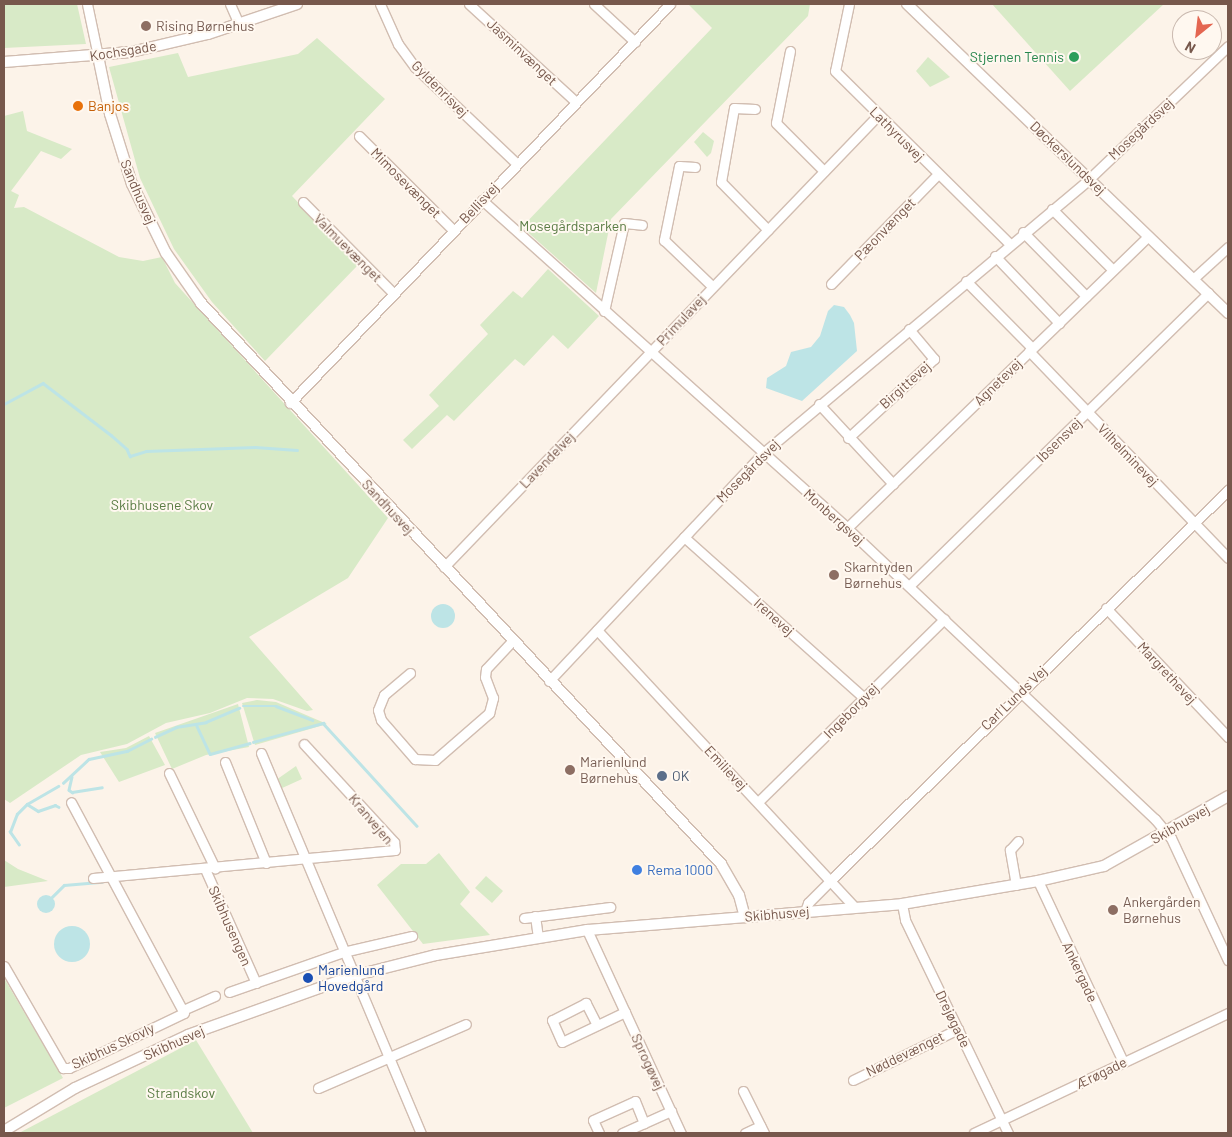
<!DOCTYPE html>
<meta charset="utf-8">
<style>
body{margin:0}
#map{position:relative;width:1232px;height:1137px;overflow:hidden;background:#fcf3e9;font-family:Barlow,sans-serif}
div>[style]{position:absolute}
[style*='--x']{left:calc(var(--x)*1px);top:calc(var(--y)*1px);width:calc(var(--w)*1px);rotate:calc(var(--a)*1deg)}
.green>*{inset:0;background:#d8eac7}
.water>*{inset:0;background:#bde4e6}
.round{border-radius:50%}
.stream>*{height:2.5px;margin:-1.25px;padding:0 1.25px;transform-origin:1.25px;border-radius:1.25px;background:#bde4e6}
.roads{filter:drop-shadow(1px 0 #d1bdb1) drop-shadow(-1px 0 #d1bdb1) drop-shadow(0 1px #d1bdb1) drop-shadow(0 -1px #d1bdb1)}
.minor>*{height:9px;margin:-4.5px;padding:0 4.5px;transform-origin:4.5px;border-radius:4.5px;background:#fff}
.tertiary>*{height:10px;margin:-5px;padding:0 5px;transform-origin:5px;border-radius:5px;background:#fff}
.dots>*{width:14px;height:14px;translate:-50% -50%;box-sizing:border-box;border:2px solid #fff8f0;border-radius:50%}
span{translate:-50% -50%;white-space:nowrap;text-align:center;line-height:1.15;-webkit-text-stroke:4px #fff8f0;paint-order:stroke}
.education-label{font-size:14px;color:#785e54}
.left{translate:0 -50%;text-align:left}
.street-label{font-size:14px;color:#77584c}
.leisure-label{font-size:14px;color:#27864d}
.right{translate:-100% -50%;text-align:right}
.food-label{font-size:14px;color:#c56008}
.park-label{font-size:14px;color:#5a7c44}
.service-label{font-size:14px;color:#4e5e75}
.shop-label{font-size:14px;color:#366cbe}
.transit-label{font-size:14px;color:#164399}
.frame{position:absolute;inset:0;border:5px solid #77584c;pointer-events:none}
.north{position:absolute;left:1172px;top:10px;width:50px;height:50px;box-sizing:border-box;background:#fff8f0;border:1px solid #c9b8ae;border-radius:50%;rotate:209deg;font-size:14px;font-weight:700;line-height:20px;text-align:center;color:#77584c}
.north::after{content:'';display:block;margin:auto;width:18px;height:22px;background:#e46651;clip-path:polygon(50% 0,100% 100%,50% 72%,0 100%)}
</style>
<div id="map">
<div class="green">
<i style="clip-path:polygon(4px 4px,77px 4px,86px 44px,4px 48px)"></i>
<i style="clip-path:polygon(688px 4px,810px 4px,808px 16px,611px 219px,596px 293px,522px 227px,712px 28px)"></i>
<i style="clip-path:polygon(992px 4px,1164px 4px,1070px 91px)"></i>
<i style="clip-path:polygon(317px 38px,385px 99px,292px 196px,358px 265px,265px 361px,212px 302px,174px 249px,140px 178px,109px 67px,178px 53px,188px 77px,298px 54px)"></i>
<i style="clip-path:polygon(928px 57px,950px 77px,930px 87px,916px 71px)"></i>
<i style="clip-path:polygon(23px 111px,27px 131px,72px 149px,61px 159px,41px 151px,11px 191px,19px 195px,14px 208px,24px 207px,119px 257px,143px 261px,162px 257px,175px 283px,388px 518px,348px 578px,249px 637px,313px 710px,307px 711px,273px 699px,247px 698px,210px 713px,166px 723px,127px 744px,81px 755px,10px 803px,4px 799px,4px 116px)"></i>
<i style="clip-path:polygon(703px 132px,714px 141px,711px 153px,707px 157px,694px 142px)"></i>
<i style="clip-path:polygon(548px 269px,599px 316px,568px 349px,553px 335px,524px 366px,515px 359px,454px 421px,447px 415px,412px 449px,403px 440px,439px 406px,429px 395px,488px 334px,480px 325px,513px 291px,522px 298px)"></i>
<i style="clip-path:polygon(257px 700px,276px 702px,327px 724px,255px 745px,242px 703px)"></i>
<i style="clip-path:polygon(238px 704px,249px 747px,206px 755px,172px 769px,155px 733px)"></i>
<i style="clip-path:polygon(149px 736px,165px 765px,119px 782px,100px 752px,126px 748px)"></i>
<i style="clip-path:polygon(296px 766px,302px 779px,280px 789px,276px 780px)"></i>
<i style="clip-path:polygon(439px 853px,470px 892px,460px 904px,490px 935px,423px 944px,377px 885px,401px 864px,426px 864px)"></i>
<i style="clip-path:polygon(4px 860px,18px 869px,48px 881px,4px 887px)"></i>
<i style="clip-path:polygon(486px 876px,503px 891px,492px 903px,475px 888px)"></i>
<i style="clip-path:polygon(4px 978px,63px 1078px,4px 1108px)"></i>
<i style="clip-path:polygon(196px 1040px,253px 1133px,19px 1133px)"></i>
</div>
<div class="water">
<i style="clip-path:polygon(834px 305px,844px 307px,850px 315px,854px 323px,857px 351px,802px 401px,766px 388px,767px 378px,786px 366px,791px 352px,811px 347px,820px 336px,828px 311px)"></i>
<i class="round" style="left:431px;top:604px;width:24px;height:24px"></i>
<i class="round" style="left:37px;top:895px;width:18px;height:18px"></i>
<i class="round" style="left:54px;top:926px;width:36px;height:36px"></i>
</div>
<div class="stream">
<i style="--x:4;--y:404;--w:44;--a:-28.3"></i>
<i style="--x:43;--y:383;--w:86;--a:37.4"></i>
<i style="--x:111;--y:435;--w:21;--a:41"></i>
<i style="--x:127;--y:449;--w:8;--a:67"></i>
<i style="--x:130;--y:456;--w:17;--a:-17"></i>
<i style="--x:146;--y:451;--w:109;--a:-2.1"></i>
<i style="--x:255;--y:447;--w:42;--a:4.1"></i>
<i style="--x:243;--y:706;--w:33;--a:0"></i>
<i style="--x:276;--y:706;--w:39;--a:21"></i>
<i style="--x:196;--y:724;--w:33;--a:65"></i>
<i style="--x:210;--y:754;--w:41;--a:-15.4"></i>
<i style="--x:155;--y:737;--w:23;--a:-25"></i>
<i style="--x:176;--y:727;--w:30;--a:-9"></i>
<i style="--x:206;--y:722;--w:36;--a:-23"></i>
<i style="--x:253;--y:742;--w:73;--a:-15.2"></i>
<i style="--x:323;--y:723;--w:139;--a:47.6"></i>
<i style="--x:72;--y:777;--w:13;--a:103"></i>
<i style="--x:69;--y:790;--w:4;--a:34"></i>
<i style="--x:72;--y:792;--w:30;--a:-9"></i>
<i style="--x:63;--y:783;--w:35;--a:-43"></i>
<i style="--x:89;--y:759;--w:39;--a:-12"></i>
<i style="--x:127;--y:751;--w:27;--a:-27"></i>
<i style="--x:27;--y:804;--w:13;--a:32"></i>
<i style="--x:38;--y:811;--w:18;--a:-19"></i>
<i style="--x:55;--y:805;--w:4;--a:27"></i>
<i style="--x:19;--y:845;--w:16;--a:-125"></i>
<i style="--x:10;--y:832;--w:19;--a:-69"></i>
<i style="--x:17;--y:814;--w:14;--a:-45"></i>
<i style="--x:27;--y:804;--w:36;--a:-30"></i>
<i style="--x:51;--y:898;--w:18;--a:-45"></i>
<i style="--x:64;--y:885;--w:38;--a:-5"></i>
</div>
<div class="roads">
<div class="minor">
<i style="--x:87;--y:4;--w:53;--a:78.1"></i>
<i style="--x:230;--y:4;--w:22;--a:66"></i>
<i style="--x:380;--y:4;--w:44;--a:65.8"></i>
<i style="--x:398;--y:44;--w:29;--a:54"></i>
<i style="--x:415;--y:67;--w:139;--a:43.5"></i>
<i style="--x:469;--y:4;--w:144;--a:42.5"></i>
<i style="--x:594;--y:4;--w:56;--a:42.8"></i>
<i style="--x:849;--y:4;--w:68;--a:101.8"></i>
<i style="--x:835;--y:71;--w:246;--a:44.7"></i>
<i style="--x:790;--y:51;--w:73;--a:101"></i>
<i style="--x:776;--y:123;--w:68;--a:45"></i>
<i style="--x:755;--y:109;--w:21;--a:-177"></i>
<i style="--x:734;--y:108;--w:75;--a:100"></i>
<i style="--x:721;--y:182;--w:67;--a:45.6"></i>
<i style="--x:359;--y:136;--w:133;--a:45"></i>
<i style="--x:695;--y:167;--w:16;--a:-176"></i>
<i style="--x:679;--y:166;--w:76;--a:101.5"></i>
<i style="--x:664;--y:240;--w:66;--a:43.8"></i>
<i style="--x:482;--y:200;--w:491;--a:41.9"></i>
<i style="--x:847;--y:528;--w:424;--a:43.4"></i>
<i style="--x:1155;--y:819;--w:25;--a:50"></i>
<i style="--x:1171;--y:838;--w:135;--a:65"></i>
<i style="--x:303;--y:202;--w:129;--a:45.3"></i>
<i style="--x:1052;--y:209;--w:86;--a:45"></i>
<i style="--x:1023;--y:232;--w:90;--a:45.5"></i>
<i style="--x:995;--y:256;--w:93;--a:46.3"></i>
<i style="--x:1193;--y:279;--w:47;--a:-42.4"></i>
<i style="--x:966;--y:281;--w:94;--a:45.4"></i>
<i style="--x:831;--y:284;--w:153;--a:-45.8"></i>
<i style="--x:604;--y:311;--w:90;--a:-77.2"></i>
<i style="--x:624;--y:223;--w:18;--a:6"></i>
<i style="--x:1029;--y:351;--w:287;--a:46.1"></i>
<i style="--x:290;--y:403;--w:551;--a:-46.4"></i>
<i style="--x:819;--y:404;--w:109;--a:47.2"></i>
<i style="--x:848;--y:438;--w:117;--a:-42.6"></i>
<i style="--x:934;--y:359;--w:39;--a:-130"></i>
<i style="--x:847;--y:528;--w:419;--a:-44.1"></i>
<i style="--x:684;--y:537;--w:241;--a:41.8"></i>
<i style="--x:444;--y:567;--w:627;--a:-46.16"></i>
<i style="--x:909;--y:586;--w:419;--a:-44.4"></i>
<i style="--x:1106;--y:608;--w:178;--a:46.6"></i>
<i style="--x:597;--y:630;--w:378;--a:47.1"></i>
<i style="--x:410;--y:673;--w:34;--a:140"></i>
<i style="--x:384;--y:695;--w:16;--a:112"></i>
<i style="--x:378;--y:710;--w:10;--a:73"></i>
<i style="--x:381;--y:720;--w:52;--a:48.9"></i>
<i style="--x:415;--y:759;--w:20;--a:3"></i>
<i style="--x:435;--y:760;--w:72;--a:-41"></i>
<i style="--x:489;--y:713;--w:16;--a:-75"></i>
<i style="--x:493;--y:698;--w:22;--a:-111"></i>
<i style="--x:485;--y:677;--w:8;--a:-83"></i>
<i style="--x:486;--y:669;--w:38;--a:-47"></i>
<i style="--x:549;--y:681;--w:313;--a:-46.8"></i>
<i style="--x:763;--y:453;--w:426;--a:-40"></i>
<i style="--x:1089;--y:179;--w:192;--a:-43.7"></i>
<i style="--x:261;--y:753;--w:412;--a:67.2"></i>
<i style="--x:225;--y:762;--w:109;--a:67.9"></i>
<i style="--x:169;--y:773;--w:106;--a:64.2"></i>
<i style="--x:758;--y:802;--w:261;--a:-44.5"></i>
<i style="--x:205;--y:869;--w:125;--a:65.9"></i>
<i style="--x:93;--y:878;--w:303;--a:-5.3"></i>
<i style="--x:395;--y:850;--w:8;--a:-97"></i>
<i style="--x:394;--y:842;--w:133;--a:-132.6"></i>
<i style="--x:1038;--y:881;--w:200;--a:64.8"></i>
<i style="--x:1016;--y:885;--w:36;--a:-100"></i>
<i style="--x:1010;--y:850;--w:12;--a:-48"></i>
<i style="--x:902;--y:904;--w:16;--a:79"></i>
<i style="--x:905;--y:920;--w:237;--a:64.2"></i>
<i style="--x:805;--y:911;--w:9;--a:-69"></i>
<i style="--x:808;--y:903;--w:33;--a:-45"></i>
<i style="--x:831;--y:880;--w:557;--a:-44.49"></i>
<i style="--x:535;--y:916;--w:21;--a:82"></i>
<i style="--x:524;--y:918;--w:87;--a:-7.3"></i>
<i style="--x:587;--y:930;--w:224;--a:65.2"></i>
<i style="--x:4;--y:966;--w:118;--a:60"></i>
<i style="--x:63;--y:1068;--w:6;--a:0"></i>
<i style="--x:69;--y:1068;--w:127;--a:-25.6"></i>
<i style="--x:184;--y:1013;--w:239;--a:-118.2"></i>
<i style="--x:229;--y:992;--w:121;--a:-19.3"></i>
<i style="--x:343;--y:952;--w:71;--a:-13.1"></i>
<i style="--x:183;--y:1010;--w:35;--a:-24"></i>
<i style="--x:597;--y:1025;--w:25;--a:-117"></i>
<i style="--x:586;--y:1003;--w:38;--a:153"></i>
<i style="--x:552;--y:1020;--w:24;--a:66"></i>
<i style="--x:562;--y:1042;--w:70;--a:-25.5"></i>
<i style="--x:853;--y:1080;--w:117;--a:-25.9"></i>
<i style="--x:318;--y:1088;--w:161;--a:-23.4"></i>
<i style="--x:743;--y:1091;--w:47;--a:63.4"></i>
<i style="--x:599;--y:1133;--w:14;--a:-115"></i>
<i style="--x:593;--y:1120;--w:46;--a:-24.3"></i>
<i style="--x:635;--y:1101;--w:24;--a:68"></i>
<i style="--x:622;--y:1133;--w:54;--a:-24.2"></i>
<i style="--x:745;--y:1133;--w:17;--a:-25"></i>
<i style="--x:974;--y:1133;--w:281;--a:-25.3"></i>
</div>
<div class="tertiary">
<i style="--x:907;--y:4;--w:446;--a:43.9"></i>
<i style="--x:98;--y:56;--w:59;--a:78.3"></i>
<i style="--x:110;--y:114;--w:73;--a:72.6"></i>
<i style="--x:132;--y:184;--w:77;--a:63.8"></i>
<i style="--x:166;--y:253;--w:61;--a:55"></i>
<i style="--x:201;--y:303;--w:765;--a:47.17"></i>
<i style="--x:721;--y:864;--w:36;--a:60"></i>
<i style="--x:739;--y:895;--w:23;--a:75"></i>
<i style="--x:4;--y:62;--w:127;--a:-4.5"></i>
<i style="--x:131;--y:52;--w:79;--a:-13.2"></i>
<i style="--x:208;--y:34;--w:94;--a:-18.6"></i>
<i style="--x:4;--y:1131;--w:83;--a:-31.2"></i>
<i style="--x:75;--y:1088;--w:125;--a:-25.1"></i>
<i style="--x:188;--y:1035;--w:175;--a:-19.7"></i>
<i style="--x:353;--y:976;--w:86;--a:-14.2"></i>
<i style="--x:436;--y:955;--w:153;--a:-9.4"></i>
<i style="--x:587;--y:930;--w:316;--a:-4.7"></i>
<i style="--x:902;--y:904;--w:138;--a:-9.6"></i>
<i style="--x:1038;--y:881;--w:68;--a:-12.8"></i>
<i style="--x:1104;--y:866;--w:142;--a:-29.4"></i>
</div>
</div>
<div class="dots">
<i style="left:146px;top:26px;background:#8d6e63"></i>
<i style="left:1074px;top:57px;background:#2e9e5b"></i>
<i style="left:78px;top:106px;background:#e8710a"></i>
<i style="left:834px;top:575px;background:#8d6e63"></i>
<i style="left:570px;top:770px;background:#8d6e63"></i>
<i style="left:662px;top:776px;background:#5c6f8a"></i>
<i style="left:637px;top:870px;background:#3f7fe0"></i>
<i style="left:1113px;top:910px;background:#8d6e63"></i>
<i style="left:308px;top:978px;background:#1a4fb4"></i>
</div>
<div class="education-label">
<span class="left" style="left:156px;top:26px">Rising Børnehus</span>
<span class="left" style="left:844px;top:575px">Skarntyden<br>Børnehus</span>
<span class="left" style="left:580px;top:770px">Marienlund<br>Børnehus</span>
<span class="left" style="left:1123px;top:910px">Ankergården<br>Børnehus</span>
</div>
<div class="street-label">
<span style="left:123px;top:51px;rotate:-9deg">Kochsgade</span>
<span style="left:522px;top:52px;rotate:43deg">Jasminvænget</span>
<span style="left:440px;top:89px;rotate:45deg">Gyldenrisvej</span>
<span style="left:1141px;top:129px;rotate:-43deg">Mosegårdsvej</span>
<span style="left:897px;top:134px;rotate:45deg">Lathyrusvej</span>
<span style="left:1068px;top:158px;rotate:44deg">Døckerslundsvej</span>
<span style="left:406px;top:183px;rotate:45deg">Mimosevænget</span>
<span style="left:138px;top:192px;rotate:67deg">Sandhusvej</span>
<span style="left:479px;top:203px;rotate:-47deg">Bellisvej</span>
<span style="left:885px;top:229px;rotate:-46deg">Pæonvænget</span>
<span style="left:348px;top:248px;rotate:45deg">Valmuevænget</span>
<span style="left:681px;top:320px;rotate:-47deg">Primulavej</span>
<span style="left:998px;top:382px;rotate:-44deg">Agnetevej</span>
<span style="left:905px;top:385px;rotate:-42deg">Birgittevej</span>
<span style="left:1059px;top:440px;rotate:-44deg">Ibsensvej</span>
<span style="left:1128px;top:455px;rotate:46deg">Vilhelminevej</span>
<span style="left:547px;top:460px;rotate:-46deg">Lavendelvej</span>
<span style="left:748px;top:471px;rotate:-45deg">Mosegårdsvej</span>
<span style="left:388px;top:507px;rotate:47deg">Sandhusvej</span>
<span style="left:834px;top:517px;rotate:42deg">Monbergsvej</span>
<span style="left:774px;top:617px;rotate:42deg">Irenevej</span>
<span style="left:1167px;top:673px;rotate:47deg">Margrethevej</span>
<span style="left:1014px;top:698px;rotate:-44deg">Carl Lunds Vej</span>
<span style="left:851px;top:711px;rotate:-45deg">Ingeborgvej</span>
<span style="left:726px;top:768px;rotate:47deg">Emilievej</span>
<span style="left:371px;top:819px;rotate:50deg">Kranvejen</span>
<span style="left:1180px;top:824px;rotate:-30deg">Skibhusvej</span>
<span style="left:777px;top:914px;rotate:-5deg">Skibhusvej</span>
<span style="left:230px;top:926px;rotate:66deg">Skibhusengen</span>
<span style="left:1080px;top:972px;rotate:65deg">Ankergade</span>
<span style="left:953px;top:1019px;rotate:64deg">Drejøgade</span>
<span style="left:174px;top:1043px;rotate:-24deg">Skibhusvej</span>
<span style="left:113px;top:1046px;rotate:-25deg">Skibhus Skovly</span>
<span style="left:905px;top:1054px;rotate:-26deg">Nøddevænget</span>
<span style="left:648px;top:1062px;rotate:65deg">Sprogøvej</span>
<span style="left:1101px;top:1073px;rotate:-26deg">Ærøgade</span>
</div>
<div class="leisure-label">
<span class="right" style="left:1064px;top:57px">Stjernen Tennis</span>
</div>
<div class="food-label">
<span class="left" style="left:88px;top:106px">Banjos</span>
</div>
<div class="park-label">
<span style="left:573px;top:226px">Mosegårdsparken</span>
<span style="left:162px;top:505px">Skibhusene Skov</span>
<span style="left:181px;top:1093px">Strandskov</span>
</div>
<div class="service-label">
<span class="left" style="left:672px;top:776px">OK</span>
</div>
<div class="shop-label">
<span class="left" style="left:647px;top:870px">Rema 1000</span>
</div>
<div class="transit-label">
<span class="left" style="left:318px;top:978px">Marienlund<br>Hovedgård</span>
</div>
<div class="frame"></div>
<div class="north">N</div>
</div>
